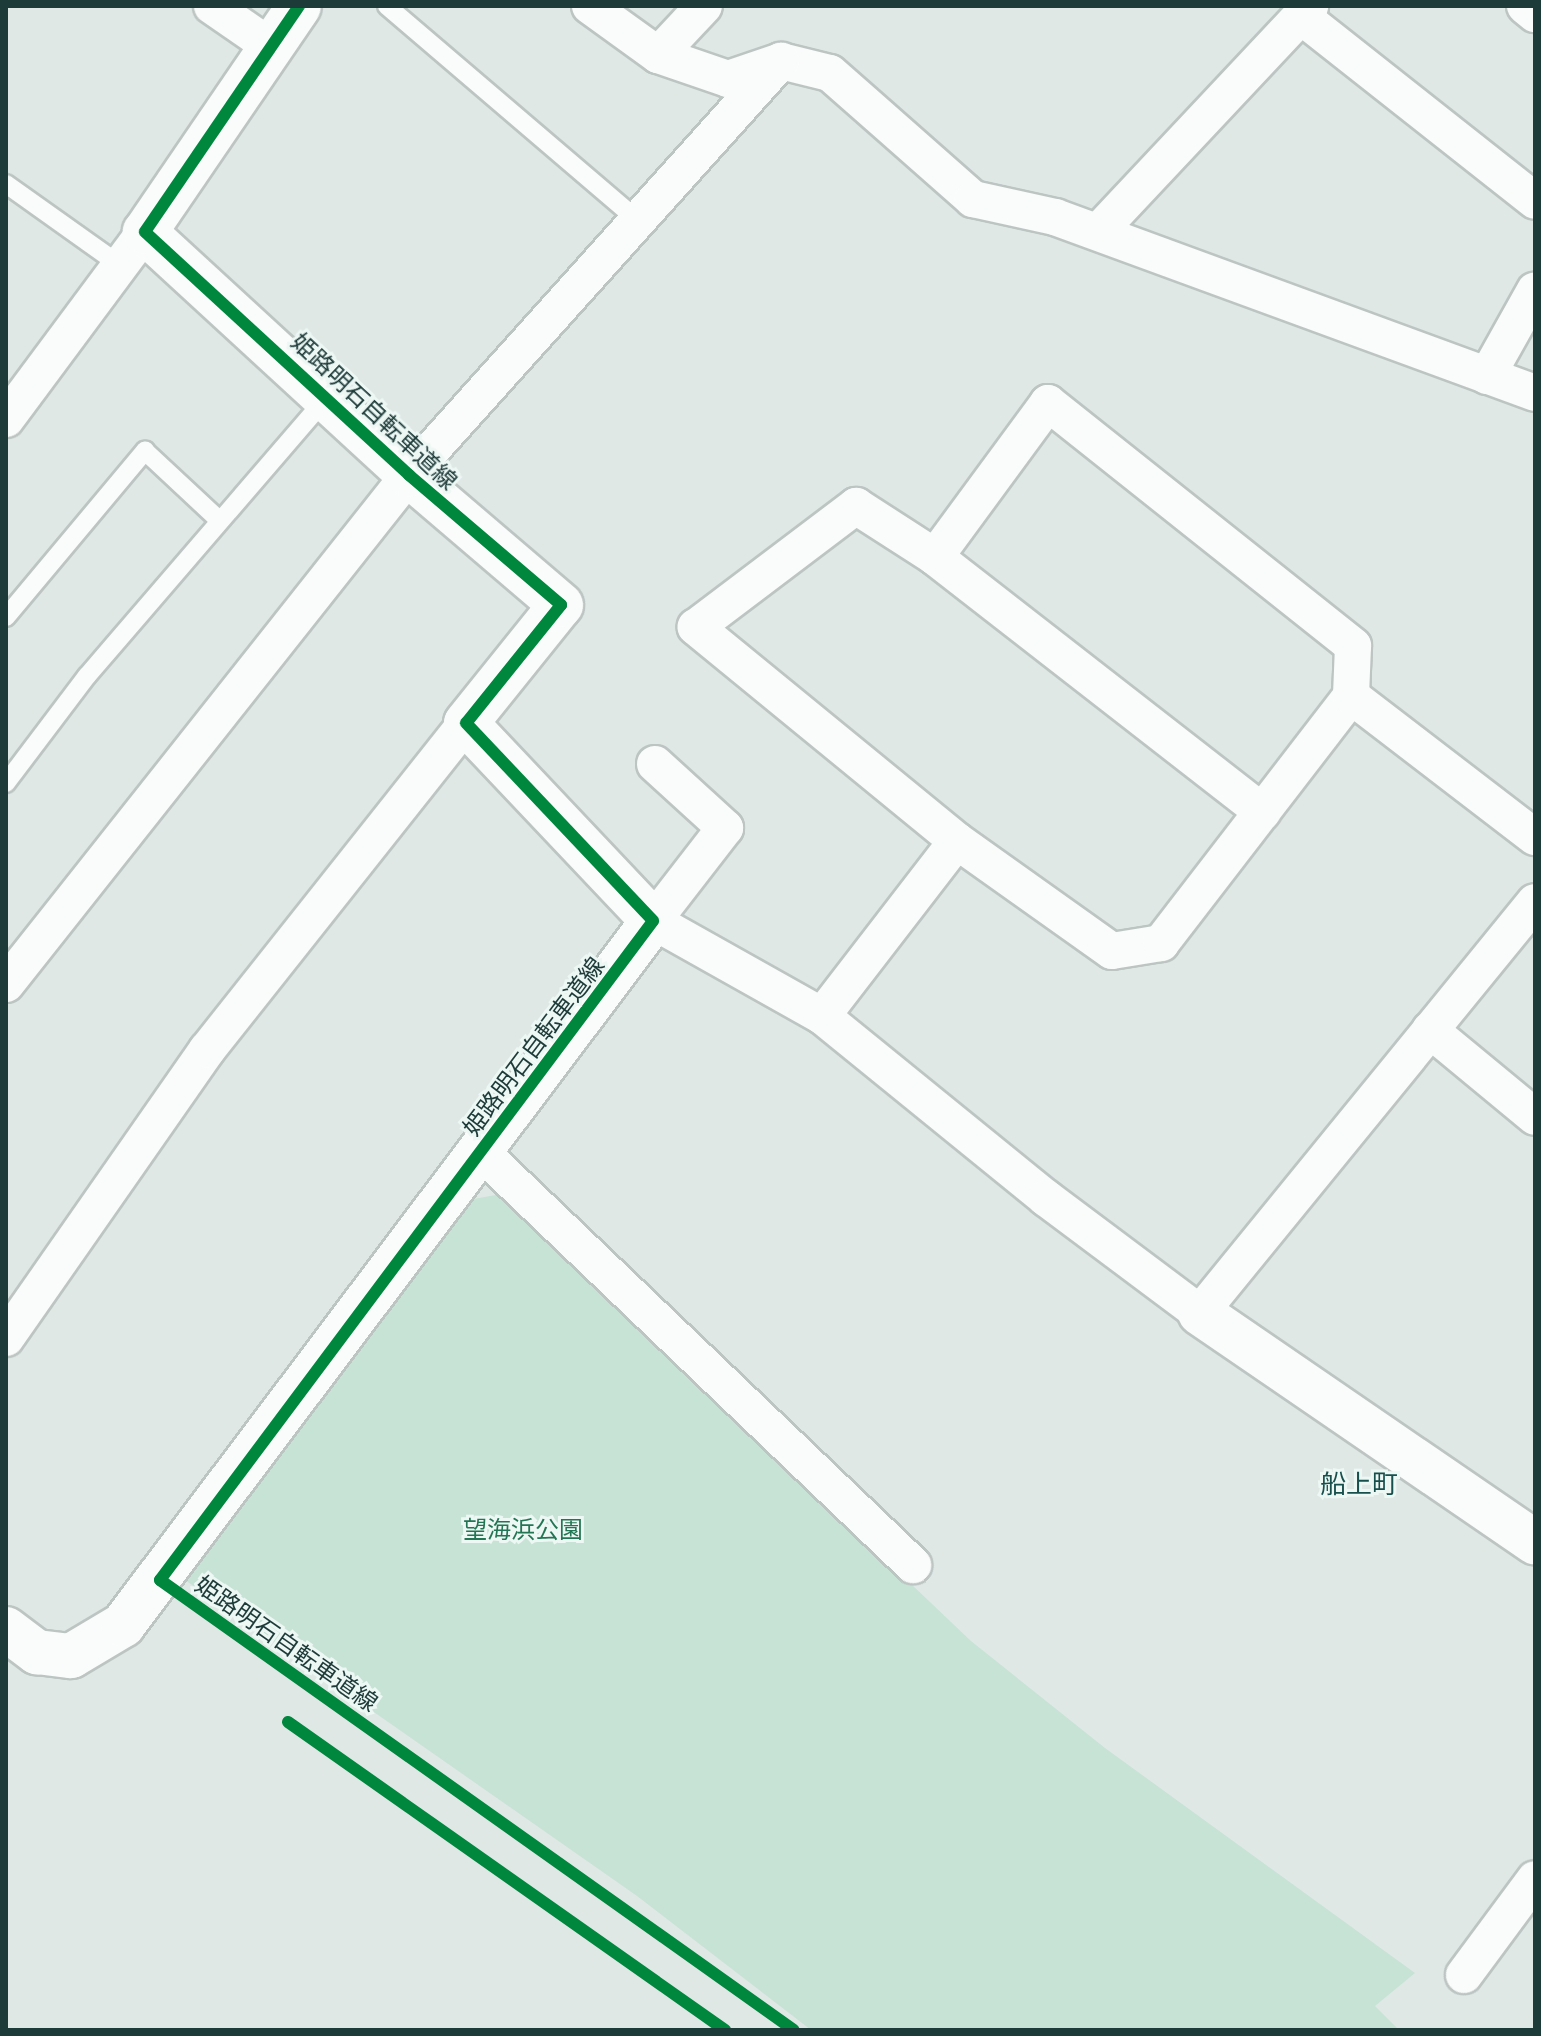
<!DOCTYPE html>
<meta charset="utf-8">
<style>
body{margin:0}
#map{position:relative;width:1541px;height:2036px;overflow:hidden;background:#e0e8e6;font-family:"Noto Sans","Noto Sans JP",sans-serif}
div>[style]{position:absolute}
[style*='--x']{left:calc(var(--x)*1px);top:calc(var(--y)*1px);width:calc(var(--w)*1px);rotate:calc(var(--a)*1deg)}
.green>*{inset:0;background:#c7e3d5}
.roads{filter:drop-shadow(2px 0 #bdc5c3) drop-shadow(-2px 0 #bdc5c3) drop-shadow(0 2px #bdc5c3) drop-shadow(0 -2px #bdc5c3)}
.lane>*{height:18px;margin:-9px;padding:0 9px;transform-origin:9px;border-radius:9px;background:#fafcfb}
.street>*{height:36px;margin:-18px;padding:0 18px;transform-origin:18px;border-radius:18px;background:#fafcfb}
.secondary>*{height:44px;margin:-22px;padding:0 22px;transform-origin:22px;border-radius:22px;background:#fafcfb}
.cycleway>*{height:12px;margin:-6px;padding:0 6px;transform-origin:6px;border-radius:6px;background:#00873e}
span{translate:-50% -50%;white-space:nowrap;text-align:center;line-height:1.15;-webkit-text-stroke:6px #edf7f4;paint-order:stroke}
.street-label{font-size:24px;color:#1d3b39}
.park-label{font-size:24px;color:#237653}
.neighbourhood-label{font-size:26px;color:#174f4c}
.frame{position:absolute;inset:0;border:8px solid #1d3b39;pointer-events:none}
</style>
<div id="map">
<div class="green">
<i style="clip-path:polygon(501px 1194px,971px 1641px,1105px 1748px,1415px 1973px,1375px 2006px,1399px 2030px,811px 2030px,637px 1896px,185px 1580px,468px 1200px)"></i>
</div>
<div class="roads">
<div class="lane">
<i style="--x:387;--y:6;--w:330;--a:40.5"></i>
<i style="--x:6;--y:184;--w:140;--a:35.4"></i>
<i style="--x:6;--y:617;--w:217;--a:-50.1"></i>
<i style="--x:145;--y:451;--w:101;--a:43"></i>
<i style="--x:6;--y:783;--w:134;--a:-52.9"></i>
<i style="--x:87;--y:676;--w:367;--a:-49.3"></i>
</div>
<div class="street">
<i style="--x:212;--y:6;--w:70;--a:34.6"></i>
<i style="--x:590;--y:6;--w:84;--a:35.8"></i>
<i style="--x:658;--y:55;--w:74;--a:18.9"></i>
<i style="--x:728;--y:79;--w:56;--a:-18.8"></i>
<i style="--x:781;--y:61;--w:50;--a:13.8"></i>
<i style="--x:830;--y:73;--w:191;--a:41.4"></i>
<i style="--x:973;--y:199;--w:84;--a:12.4"></i>
<i style="--x:1055;--y:217;--w:511;--a:20.14"></i>
<i style="--x:1525;--y:6;--w:13;--a:39"></i>
<i style="--x:1301;--y:16;--w:298;--a:38.3"></i>
<i style="--x:658;--y:55;--w:67;--a:-46.8"></i>
<i style="--x:1098;--y:232;--w:310;--a:-46.8"></i>
<i style="--x:1487;--y:376;--w:98;--a:-60.8"></i>
<i style="--x:6;--y:419;--w:233;--a:-53.4"></i>
<i style="--x:935;--y:557;--w:415;--a:37.9"></i>
<i style="--x:655;--y:764;--w:95;--a:42.4"></i>
<i style="--x:725;--y:828;--w:118;--a:127.7"></i>
<i style="--x:653;--y:921;--w:194;--a:29.3"></i>
<i style="--x:822;--y:1016;--w:289;--a:39.1"></i>
<i style="--x:1046;--y:1198;--w:192;--a:36.8"></i>
<i style="--x:1200;--y:1313;--w:530;--a:-50.82"></i>
<i style="--x:957;--y:841;--w:190;--a:35.4"></i>
<i style="--x:1112;--y:951;--w:50;--a:-9.3"></i>
<i style="--x:1161;--y:943;--w:312;--a:-52.4"></i>
<i style="--x:6;--y:984;--w:649;--a:-51.63"></i>
<i style="--x:409;--y:475;--w:557;--a:-48.06"></i>
<i style="--x:822;--y:1016;--w:221;--a:-52.4"></i>
<i style="--x:957;--y:841;--w:338;--a:-140.7"></i>
<i style="--x:696;--y:627;--w:201;--a:-37.1"></i>
<i style="--x:856;--y:506;--w:94;--a:32.8"></i>
<i style="--x:935;--y:557;--w:191;--a:-53.7"></i>
<i style="--x:1048;--y:403;--w:390;--a:38.5"></i>
<i style="--x:1353;--y:646;--w:50;--a:92.3"></i>
<i style="--x:1351;--y:696;--w:232;--a:37.5"></i>
<i style="--x:1430;--y:1030;--w:136;--a:39.6"></i>
<i style="--x:481;--y:1152;--w:598;--a:43.71"></i>
<i style="--x:6;--y:1338;--w:351;--a:-55.1"></i>
<i style="--x:207;--y:1050;--w:417;--a:-51.6"></i>
<i style="--x:1464;--y:1975;--w:119;--a:-53.5"></i>
</div>
<div class="secondary">
<i style="--x:1200;--y:1313;--w:406;--a:34.4"></i>
<i style="--x:6;--y:1629;--w:39;--a:37"></i>
<i style="--x:37;--y:1652;--w:34;--a:7"></i>
<i style="--x:71;--y:1656;--w:61;--a:-30.8"></i>
<i style="--x:123;--y:1625;--w:881;--a:-53.03"></i>
<i style="--x:653;--y:921;--w:272;--a:-133.4"></i>
<i style="--x:466;--y:723;--w:151;--a:-51.2"></i>
<i style="--x:561;--y:605;--w:200;--a:-139.5"></i>
<i style="--x:409;--y:475;--w:359;--a:-137.4"></i>
<i style="--x:145;--y:232;--w:273;--a:-55.7"></i>
</div>
</div>
<div class="cycleway">
<i style="--x:299;--y:6;--w:273;--a:124.3"></i>
<i style="--x:145;--y:232;--w:359;--a:42.6"></i>
<i style="--x:409;--y:475;--w:200;--a:40.5"></i>
<i style="--x:561;--y:605;--w:151;--a:128.8"></i>
<i style="--x:466;--y:723;--w:272;--a:46.6"></i>
<i style="--x:653;--y:921;--w:823;--a:126.8"></i>
<i style="--x:160;--y:1580;--w:777;--a:35.37"></i>
<i style="--x:288;--y:1722;--w:535;--a:35.18"></i>
</div>
<div class="street-label">
<span style="left:375px;top:411px;rotate:43deg">姫路明石自転車道線</span>
<span style="left:533px;top:1046px;rotate:-53deg">姫路明石自転車道線</span>
<span style="left:287px;top:1643px;rotate:35deg">姫路明石自転車道線</span>
</div>
<div class="park-label">
<span style="left:523px;top:1529px">望海浜公園</span>
</div>
<div class="neighbourhood-label">
<span style="left:1359px;top:1484px">船上町</span>
</div>
<div class="frame"></div>
</div>
